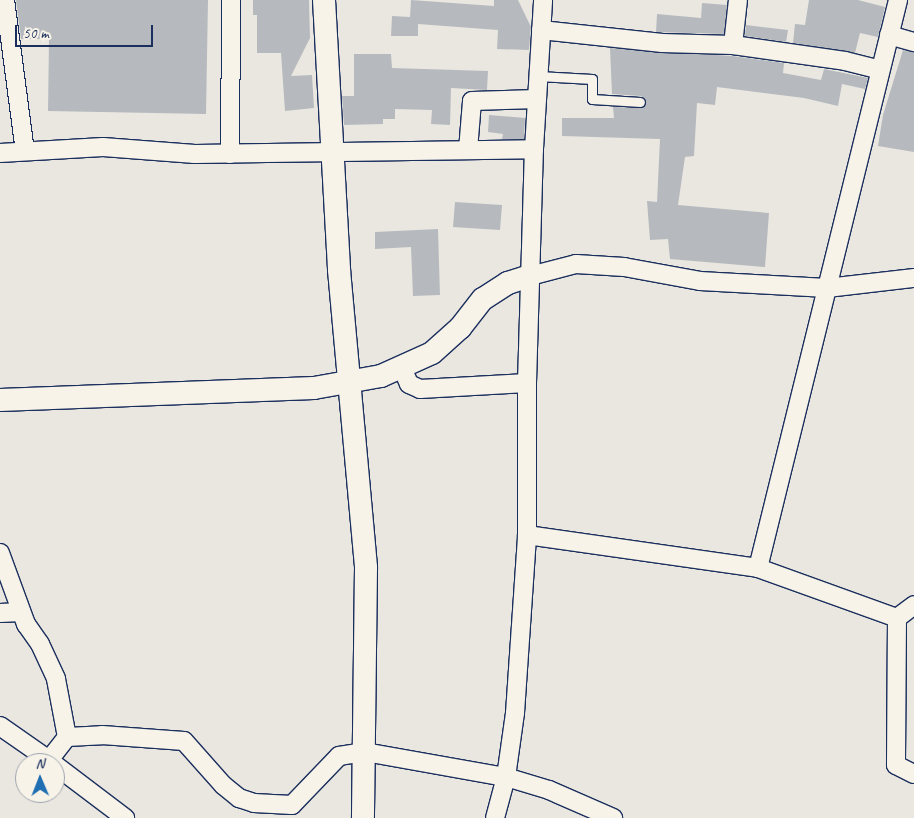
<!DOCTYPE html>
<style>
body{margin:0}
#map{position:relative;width:914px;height:818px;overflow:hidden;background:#eae7e0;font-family:Caveat,sans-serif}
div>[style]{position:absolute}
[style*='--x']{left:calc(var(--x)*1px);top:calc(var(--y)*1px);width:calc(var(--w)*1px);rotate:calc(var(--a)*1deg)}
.building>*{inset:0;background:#b6babf}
.roads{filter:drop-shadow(1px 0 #1b2f5e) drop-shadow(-1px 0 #1b2f5e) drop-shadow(0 1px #1b2f5e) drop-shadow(0 -1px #1b2f5e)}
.service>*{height:9px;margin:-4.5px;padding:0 4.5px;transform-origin:4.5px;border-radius:4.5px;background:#f7f3e8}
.minor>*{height:18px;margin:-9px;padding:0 9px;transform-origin:9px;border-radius:9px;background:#f7f3e8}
.tertiary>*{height:22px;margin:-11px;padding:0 11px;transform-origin:11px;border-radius:11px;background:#f7f3e8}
span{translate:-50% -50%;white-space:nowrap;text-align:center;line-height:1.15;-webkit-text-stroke:4px #f7f3e8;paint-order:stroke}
.north{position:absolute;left:15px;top:753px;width:50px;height:50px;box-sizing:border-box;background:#f7f3e8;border:1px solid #9fa5b1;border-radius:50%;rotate:359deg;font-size:14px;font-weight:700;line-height:20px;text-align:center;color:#1b2f5e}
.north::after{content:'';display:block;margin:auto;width:18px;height:22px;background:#1f6fb2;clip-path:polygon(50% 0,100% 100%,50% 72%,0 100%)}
.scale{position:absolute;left:15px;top:25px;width:138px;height:22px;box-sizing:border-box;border:2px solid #1b2f5e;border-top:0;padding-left:6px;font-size:15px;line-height:18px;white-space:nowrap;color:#1b2f5e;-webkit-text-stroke:4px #f7f3e8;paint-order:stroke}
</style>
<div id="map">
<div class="building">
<i style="clip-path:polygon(16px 0,208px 0,206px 114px,48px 111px,49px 39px,21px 39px)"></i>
<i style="clip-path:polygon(253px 0,309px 0,310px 38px,291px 76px,312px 75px,314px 108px,285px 111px,281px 53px,257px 53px,257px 15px,253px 15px)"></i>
<i style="clip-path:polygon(411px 0,494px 6px,494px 0,518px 0,531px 27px,529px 50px,497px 49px,498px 30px,418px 24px,418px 36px,391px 36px,392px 16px,410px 17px)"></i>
<i style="clip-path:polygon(809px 0,858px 0,885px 7px,878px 37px,860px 33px,855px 53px,793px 43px,795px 24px,805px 25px)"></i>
<i style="clip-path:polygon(702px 3px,727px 5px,724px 34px,656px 32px,657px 14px,701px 18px)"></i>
<i style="clip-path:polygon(746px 25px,788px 30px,786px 42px,745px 36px)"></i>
<i style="clip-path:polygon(610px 48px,732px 56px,784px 63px,783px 73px,821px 80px,824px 69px,868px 78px,865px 89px,842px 84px,838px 106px,804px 98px,717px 87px,715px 105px,697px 103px,694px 156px,685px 157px,678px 205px,769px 213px,765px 267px,670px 259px,668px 239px,650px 240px,647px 201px,657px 202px,660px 139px,562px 136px,562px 118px,614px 118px,613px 107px,640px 108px,645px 105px,645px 99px,641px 96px,612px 94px)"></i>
<i style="clip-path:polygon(903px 50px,914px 52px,914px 152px,878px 146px,883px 115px)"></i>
<i style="clip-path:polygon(354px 54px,391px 54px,392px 68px,488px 71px,487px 90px,451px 88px,450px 125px,431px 124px,432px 110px,395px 109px,395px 119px,383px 119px,383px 124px,344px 125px,342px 96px,354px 96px)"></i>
<i style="clip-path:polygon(489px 115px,525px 118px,524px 139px,502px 139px,503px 134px,488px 132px)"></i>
<i style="clip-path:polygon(455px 202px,502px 205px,500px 230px,453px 227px)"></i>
<i style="clip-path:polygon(438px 229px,440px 295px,413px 296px,411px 247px,375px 249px,375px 232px)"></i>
</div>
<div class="roads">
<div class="service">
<i style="--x:538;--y:76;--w:54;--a:3.2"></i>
<i style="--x:592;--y:79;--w:20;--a:90"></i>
<i style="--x:592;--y:99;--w:48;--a:3.6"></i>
</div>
<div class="minor">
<i style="--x:5;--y:0;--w:152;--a:82.5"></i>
<i style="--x:541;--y:30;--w:122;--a:6.1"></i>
<i style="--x:662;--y:43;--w:71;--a:1.6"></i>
<i style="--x:733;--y:45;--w:113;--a:8.1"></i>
<i style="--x:845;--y:61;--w:36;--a:14"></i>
<i style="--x:889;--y:35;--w:26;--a:16"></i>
<i style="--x:733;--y:45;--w:45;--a:-83.7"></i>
<i style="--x:468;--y:150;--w:49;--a:-85.3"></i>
<i style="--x:472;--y:101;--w:65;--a:-1.8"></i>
<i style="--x:0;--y:153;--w:103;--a:-3.3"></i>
<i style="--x:103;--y:147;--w:92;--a:4.4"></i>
<i style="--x:195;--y:154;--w:339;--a:-0.8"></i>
<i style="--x:230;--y:154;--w:154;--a:-89.6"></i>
<i style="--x:530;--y:276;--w:48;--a:-14.6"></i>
<i style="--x:576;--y:264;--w:48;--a:3.6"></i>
<i style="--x:624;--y:267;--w:77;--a:10.4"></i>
<i style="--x:700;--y:281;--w:127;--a:3.2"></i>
<i style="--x:827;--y:288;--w:88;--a:-6.6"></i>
<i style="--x:402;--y:368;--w:17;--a:66"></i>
<i style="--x:409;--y:384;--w:12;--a:24"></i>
<i style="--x:420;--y:389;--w:107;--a:-3.2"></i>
<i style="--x:527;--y:535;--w:233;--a:8.1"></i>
<i style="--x:758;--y:568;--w:148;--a:19.8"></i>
<i style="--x:0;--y:553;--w:76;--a:69.9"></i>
<i style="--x:26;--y:624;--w:24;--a:55"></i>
<i style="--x:40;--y:644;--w:38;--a:65"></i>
<i style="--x:56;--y:679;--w:59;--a:79.3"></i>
<i style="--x:67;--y:737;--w:29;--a:128"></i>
<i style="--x:758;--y:568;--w:585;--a:-76.15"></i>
<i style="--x:0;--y:613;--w:21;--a:-3"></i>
<i style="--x:897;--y:618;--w:147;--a:90.4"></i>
<i style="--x:896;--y:765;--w:20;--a:27"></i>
<i style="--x:897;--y:618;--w:21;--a:-37"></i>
<i style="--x:0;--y:726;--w:65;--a:34.9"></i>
<i style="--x:67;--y:737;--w:35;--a:-3"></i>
<i style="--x:102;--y:735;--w:82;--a:4.2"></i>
<i style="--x:184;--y:741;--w:59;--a:48.4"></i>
<i style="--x:223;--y:785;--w:21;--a:39"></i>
<i style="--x:239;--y:798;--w:16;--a:18"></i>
<i style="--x:254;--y:803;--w:38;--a:3"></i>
<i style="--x:292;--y:805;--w:68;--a:-46.2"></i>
<i style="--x:339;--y:756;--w:26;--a:-9"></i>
<i style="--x:365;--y:752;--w:143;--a:10.1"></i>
<i style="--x:506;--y:777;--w:45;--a:16.8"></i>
<i style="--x:549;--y:790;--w:70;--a:23.6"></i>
<i style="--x:55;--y:765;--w:88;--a:37.1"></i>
<i style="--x:495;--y:818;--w:42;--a:-75"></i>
<i style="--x:506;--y:777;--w:65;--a:-82"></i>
<i style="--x:515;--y:713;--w:178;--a:-86.1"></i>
<i style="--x:527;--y:535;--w:152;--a:-90"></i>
<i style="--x:527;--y:383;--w:234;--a:-88.3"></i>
<i style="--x:534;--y:149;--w:149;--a:-86.5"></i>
</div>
<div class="tertiary">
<i style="--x:324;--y:0;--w:270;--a:86.8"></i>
<i style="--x:339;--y:270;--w:299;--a:84.8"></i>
<i style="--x:366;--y:568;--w:250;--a:90.7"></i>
<i style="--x:0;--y:400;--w:314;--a:-2.2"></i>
<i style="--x:314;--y:388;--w:68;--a:-10.2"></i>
<i style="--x:381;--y:376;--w:56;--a:-24.3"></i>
<i style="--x:432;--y:353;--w:38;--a:-42"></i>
<i style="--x:460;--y:328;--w:37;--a:-52"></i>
<i style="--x:483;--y:299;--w:30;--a:-33"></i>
<i style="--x:508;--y:283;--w:23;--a:-18"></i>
</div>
</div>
<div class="north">N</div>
<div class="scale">50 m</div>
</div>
